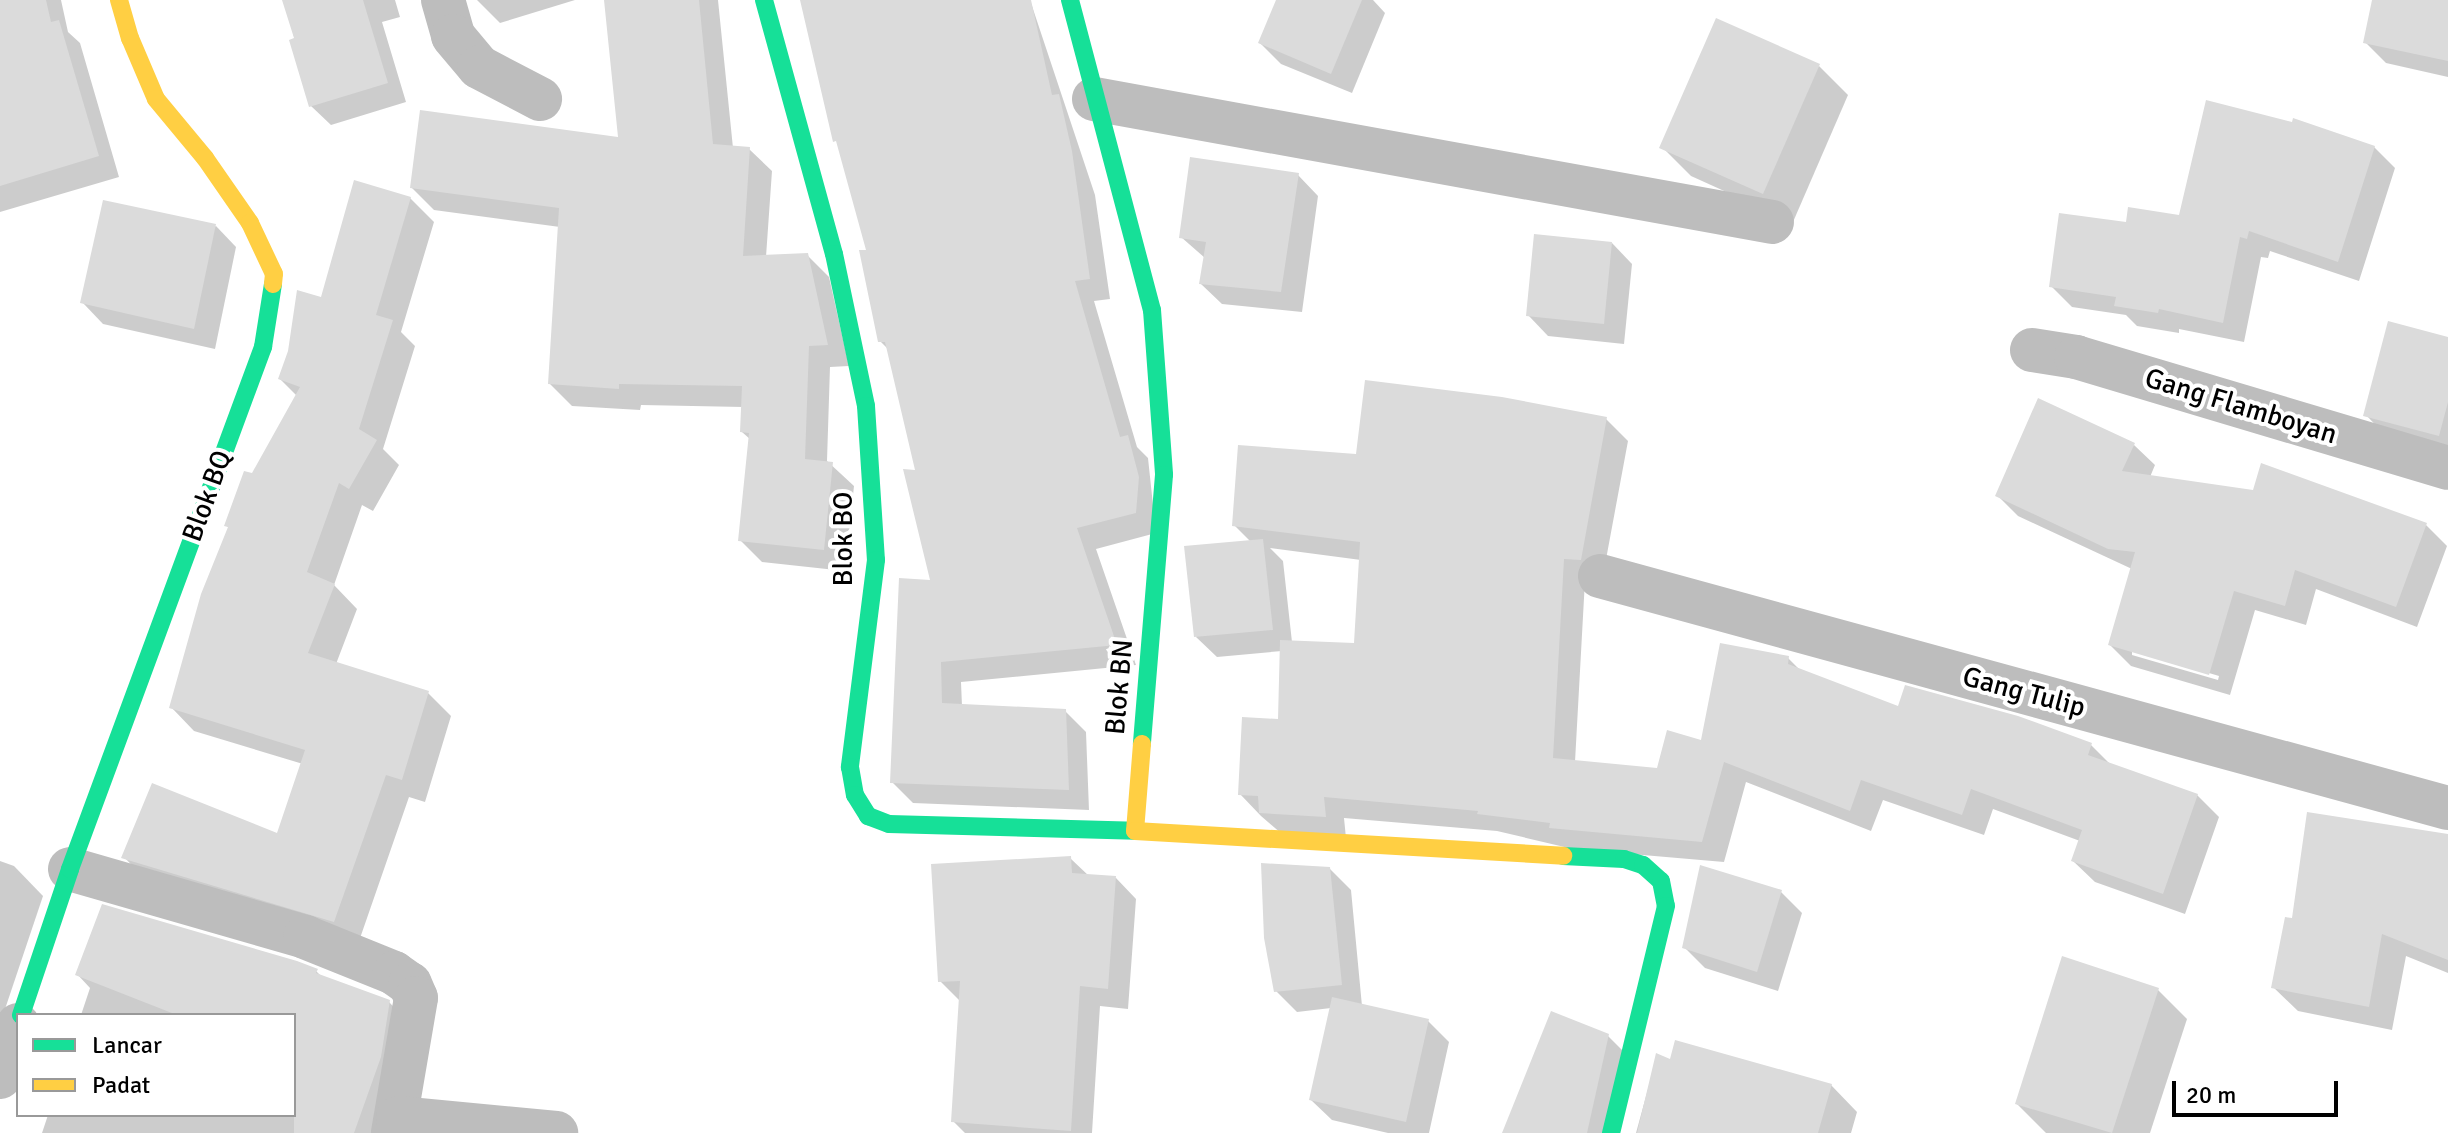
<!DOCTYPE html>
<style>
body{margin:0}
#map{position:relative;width:2448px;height:1133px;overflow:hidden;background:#fff;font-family:Signika,sans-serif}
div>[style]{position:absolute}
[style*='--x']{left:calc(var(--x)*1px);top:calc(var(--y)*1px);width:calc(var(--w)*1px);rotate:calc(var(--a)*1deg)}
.shadow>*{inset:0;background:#0003}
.building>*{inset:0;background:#dbdbdb}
.street>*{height:44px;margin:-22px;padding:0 22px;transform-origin:22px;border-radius:22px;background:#bdbdbd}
.fast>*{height:18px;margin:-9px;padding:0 9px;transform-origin:9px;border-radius:9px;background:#16e098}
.slow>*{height:18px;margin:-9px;padding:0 9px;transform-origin:9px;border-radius:9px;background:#ffcf43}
span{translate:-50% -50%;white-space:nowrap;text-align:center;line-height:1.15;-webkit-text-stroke:8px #fff;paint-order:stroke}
.street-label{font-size:28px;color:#000}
.legend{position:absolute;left:16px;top:1013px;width:280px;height:104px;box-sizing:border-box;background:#fff;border:2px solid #999;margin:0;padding:10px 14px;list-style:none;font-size:24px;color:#000}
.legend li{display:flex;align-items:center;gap:16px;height:40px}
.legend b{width:40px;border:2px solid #999}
.scale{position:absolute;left:2172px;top:1081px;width:166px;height:36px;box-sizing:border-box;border:4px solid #000;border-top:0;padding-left:10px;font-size:24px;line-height:28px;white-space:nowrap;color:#000;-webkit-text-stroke:6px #fff;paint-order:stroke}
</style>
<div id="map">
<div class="shadow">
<i style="clip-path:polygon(0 0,61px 0,68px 32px,80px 43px,119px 177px,0 212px)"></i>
<i style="clip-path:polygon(285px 0,395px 0,400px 17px,382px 22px,406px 102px,331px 125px,311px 106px)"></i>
<i style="clip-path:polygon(477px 0,575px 0,500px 23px)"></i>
<i style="clip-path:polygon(606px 0,718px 0,733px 148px,749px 149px,772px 171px,766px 257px,807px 255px,829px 277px,849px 366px,830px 367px,827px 461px,854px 486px,845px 571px,762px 562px,740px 540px,751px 440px,742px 432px,743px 407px,641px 405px,640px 410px,572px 406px,550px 384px,560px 227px,434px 210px,412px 188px,620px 139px)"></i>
<i style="clip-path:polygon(802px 0,1030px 0,1095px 195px,1110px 299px,1094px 301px,1137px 447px,1148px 458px,1156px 533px,1096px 549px,1136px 665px,961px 682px,962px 706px,1065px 711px,1086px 732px,1089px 810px,913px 803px,892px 782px,932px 582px,917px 473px,889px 350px,880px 341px,868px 252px)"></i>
<i style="clip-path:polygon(1278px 0,1373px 0,1385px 13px,1352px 93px,1281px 64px,1260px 43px)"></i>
<i style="clip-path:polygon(2374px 0,2448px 0,2448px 77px,2386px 63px,2365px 42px)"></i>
<i style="clip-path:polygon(1819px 66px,1848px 95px,1793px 222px,1691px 176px,1662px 147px)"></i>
<i style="clip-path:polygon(2374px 147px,2395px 168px,2359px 281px,2270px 251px,2268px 258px,2261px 257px,2244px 342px,2179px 329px,2179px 333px,2137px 326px,2126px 315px,2072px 307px,2051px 286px,2128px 224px,2180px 217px)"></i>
<i style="clip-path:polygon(1298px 175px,1318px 196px,1302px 312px,1222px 304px,1201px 284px,1205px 258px,1181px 237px)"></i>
<i style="clip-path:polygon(410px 198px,434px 222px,401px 332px,415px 346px,383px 449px,399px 465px,373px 511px,362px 505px,334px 585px,357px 609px,336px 664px,428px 693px,451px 716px,425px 802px,409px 797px,358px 944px,147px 881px,124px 857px,278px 836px,303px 764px,194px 731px,171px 707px,230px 529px,226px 525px,297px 396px,280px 379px,322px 300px)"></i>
<i style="clip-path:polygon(216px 226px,236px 247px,215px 349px,103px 324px,83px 303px)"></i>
<i style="clip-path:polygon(1612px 243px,1632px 264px,1624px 344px,1548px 336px,1528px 315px)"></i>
<i style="clip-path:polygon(2448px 339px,2448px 452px,2386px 436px,2366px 415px)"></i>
<i style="clip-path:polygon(evenodd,1606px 419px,1628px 441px,1602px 581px,1585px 580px,1575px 762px,1658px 770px,1703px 743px,1788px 658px,1801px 671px,1899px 709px,2091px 745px,2111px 765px,2197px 795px,2219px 817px,2185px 914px,2095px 882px,2073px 861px,2080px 841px,1993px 809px,1984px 835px,1883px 800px,1871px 831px,1746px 782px,1724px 862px,1573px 849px,1497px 831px,1344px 818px,1346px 838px,1282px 834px,1261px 816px,1240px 794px,1280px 721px,1282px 651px,1217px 657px,1196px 637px,1251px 542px,1234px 525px,1358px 456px,1606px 419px,1270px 548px,1361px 560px,1356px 645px,1292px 642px,1283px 561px,1270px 548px)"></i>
<i style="clip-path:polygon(evenodd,2134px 445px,2155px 465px,2150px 477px,2426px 525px,2447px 546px,2417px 627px,2316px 589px,2306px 625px,2255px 610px,2230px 695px,2131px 666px,2110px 645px,2132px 569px,2018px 516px,1997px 495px,2134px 445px,2132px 650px,2219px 676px,2218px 680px,2132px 655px,2132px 650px)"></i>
<i style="clip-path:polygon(2448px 836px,2448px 973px,2406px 956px,2392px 1030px,2298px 1011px,2273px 987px,2293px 921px)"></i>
<i style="clip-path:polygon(1070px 858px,1089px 876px,1116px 878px,1136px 899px,1128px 1009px,1100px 1006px,1092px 1133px,965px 1133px,953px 1121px,961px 1002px,940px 981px)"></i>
<i style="clip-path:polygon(0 861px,14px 866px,43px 896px,0 1024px)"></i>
<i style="clip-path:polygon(1330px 869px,1351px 890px,1362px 1006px,1428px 1021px,1449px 1042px,1429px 1133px,1388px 1133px,1332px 1120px,1311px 1100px,1331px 1008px,1297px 1012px,1276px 991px)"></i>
<i style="clip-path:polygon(1781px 892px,1802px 913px,1778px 991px,1705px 968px,1684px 947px)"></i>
<i style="clip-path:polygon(316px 971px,324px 979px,389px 1002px,411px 1025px,384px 1133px,42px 1133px,48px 1115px,294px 1115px,294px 1015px,81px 1015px,90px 988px,77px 974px)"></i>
<i style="clip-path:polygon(2158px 990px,2187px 1019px,2150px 1133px,2046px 1133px,2017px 1104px)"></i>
<i style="clip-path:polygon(1608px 1036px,1635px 1063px,1618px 1133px,1508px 1133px)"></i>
<i style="clip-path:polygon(1657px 1056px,1672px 1062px,1831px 1085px,1857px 1112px,1851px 1133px,1636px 1133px)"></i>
</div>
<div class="building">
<i style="clip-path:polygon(0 0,46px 0,51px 22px,59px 20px,99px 156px,0 186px)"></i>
<i style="clip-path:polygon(282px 0,363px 0,388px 83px,309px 107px,289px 40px,294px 38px)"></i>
<i style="clip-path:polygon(604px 0,699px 0,713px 144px,750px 147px,743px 256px,808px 253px,828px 345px,809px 346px,805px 459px,833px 462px,824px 550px,738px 541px,749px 433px,740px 432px,742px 386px,619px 384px,619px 389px,548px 384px,559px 208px,410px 188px,420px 110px,618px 137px)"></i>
<i style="clip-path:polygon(800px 0,1031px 0,1052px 95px,1059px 94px,1072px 151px,1090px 279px,1075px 281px,1120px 437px,1128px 435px,1139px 477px,1136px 513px,1077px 528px,1117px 645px,941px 662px,942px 703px,1066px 709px,1069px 790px,890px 783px,899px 578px,930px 580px,903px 469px,915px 470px,885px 342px,878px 342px,859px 250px,866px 250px,836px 141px,833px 142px)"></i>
<i style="clip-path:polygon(1276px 0,1362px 0,1331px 74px,1258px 43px)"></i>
<i style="clip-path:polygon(2372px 0,2448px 0,2448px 61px,2363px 43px)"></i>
<i style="clip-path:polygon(1716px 18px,1820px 64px,1763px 194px,1659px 148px)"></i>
<i style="clip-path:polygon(2206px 100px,2292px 122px,2293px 118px,2375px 146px,2338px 262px,2249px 231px,2247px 239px,2240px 237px,2223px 323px,2159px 309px,2158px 313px,2114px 306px,2116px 297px,2049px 287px,2059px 213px,2126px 222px,2128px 207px,2179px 215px)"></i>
<i style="clip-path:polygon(1190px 157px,1299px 173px,1281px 292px,1199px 284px,1206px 242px,1179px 238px)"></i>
<i style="clip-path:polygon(354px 180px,411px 197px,376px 315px,393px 320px,359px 429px,377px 440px,349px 489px,339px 483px,307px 572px,335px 584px,308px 653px,429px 691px,402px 780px,386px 775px,334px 922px,121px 858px,152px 783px,277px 833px,305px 750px,169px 708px,201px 594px,228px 527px,224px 526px,244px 471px,252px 473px,300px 387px,278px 379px,288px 351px,297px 290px,321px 297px)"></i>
<i style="clip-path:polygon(103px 200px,216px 224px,194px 329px,80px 303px)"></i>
<i style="clip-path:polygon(1534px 234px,1612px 242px,1604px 324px,1526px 316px)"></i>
<i style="clip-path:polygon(2388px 321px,2448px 337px,2448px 402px,2439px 436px,2363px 416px)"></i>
<i style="clip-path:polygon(1365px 380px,1502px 397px,1607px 417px,1581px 560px,1564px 559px,1553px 758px,1657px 768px,1667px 730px,1701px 740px,1720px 643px,1789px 656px,1788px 664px,1898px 706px,1905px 685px,2018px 716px,2092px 743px,2088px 755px,2198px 794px,2163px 894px,2071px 861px,2082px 830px,1971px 789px,1962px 815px,1861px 780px,1850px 811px,1724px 762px,1702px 842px,1549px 828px,1550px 823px,1477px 814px,1478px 811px,1324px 797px,1326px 817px,1259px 813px,1258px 796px,1238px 795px,1242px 717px,1278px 719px,1280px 640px,1354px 643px,1360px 542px,1232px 526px,1238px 445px,1356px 454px)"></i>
<i style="clip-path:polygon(2038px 398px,2135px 443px,2122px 471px,2253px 490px,2261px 463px,2427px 523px,2396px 607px,2295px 570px,2285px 606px,2234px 591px,2209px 675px,2108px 645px,2135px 552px,2108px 549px,1995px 496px)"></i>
<i style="clip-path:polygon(1263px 539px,1273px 630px,1194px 637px,1184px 546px)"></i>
<i style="clip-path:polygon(2307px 812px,2448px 834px,2448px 960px,2382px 934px,2369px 1007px,2271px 988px,2285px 917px,2292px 918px)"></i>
<i style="clip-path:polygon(1071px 856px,1072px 873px,1116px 876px,1108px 989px,1080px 986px,1071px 1131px,951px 1122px,960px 981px,938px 982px,931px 864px)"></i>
<i style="clip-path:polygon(1261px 863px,1330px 867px,1342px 985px,1274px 992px,1264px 938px)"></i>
<i style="clip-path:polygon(1700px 865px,1782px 890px,1757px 972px,1682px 948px)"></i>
<i style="clip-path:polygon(102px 904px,297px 961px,318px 969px,316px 973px,390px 1000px,381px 1057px,354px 1133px,294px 1133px,294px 1015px,177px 1015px,75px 975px)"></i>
<i style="clip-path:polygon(2062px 956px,2159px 988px,2112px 1133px,2015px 1104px)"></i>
<i style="clip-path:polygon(1332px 997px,1429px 1019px,1406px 1122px,1309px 1100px)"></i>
<i style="clip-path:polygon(1551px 1011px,1609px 1034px,1587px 1133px,1502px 1133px)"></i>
<i style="clip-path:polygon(1675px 1040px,1832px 1084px,1818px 1133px,1637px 1133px,1656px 1053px,1670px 1059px)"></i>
</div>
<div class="street">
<i style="--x:443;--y:0;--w:37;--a:74"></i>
<i style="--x:453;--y:36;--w:40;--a:50"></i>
<i style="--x:479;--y:67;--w:69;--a:27.7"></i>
<i style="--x:1094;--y:99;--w:689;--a:10.28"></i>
<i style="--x:2032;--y:350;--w:45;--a:9"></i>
<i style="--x:2076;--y:357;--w:388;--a:16.6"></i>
<i style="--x:1600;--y:576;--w:879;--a:15.3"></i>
<i style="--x:70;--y:869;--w:245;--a:16.1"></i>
<i style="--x:305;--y:937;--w:96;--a:22"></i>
<i style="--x:394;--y:973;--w:19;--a:35"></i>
<i style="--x:410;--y:984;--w:15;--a:67"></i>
<i style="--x:416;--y:998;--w:137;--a:99.7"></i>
<i style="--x:0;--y:1077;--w:55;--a:-70.9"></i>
<i style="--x:398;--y:1118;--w:159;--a:5.4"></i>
</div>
<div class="fast">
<i style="--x:764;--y:0;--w:263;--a:74.6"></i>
<i style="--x:834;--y:254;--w:155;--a:78.1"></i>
<i style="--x:866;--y:406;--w:154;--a:86.3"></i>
<i style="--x:876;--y:560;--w:209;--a:97.2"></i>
<i style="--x:850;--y:767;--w:28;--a:80"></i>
<i style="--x:855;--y:795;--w:25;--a:58"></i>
<i style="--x:868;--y:816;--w:22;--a:21"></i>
<i style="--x:889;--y:824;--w:246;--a:1.6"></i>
<i style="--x:1070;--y:0;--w:321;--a:75.2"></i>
<i style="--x:1152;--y:310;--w:165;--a:85.8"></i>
<i style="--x:1164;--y:475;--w:270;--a:94.7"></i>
<i style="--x:1563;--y:856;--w:61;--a:2.8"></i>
<i style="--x:1624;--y:859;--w:20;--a:18"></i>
<i style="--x:1643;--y:865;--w:24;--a:42"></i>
<i style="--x:1661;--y:881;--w:25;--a:79"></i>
<i style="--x:1666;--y:906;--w:234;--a:103.6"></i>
<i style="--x:21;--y:1015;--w:154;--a:-71.4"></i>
<i style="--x:70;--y:869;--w:557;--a:-69.71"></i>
<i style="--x:263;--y:347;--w:64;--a:-81"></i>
</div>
<div class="slow">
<i style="--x:119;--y:0;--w:40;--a:74"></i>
<i style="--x:130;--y:38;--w:66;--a:66.9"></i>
<i style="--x:156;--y:99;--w:77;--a:50.3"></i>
<i style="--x:205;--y:158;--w:79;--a:55.3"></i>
<i style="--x:250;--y:223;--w:56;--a:64.8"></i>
<i style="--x:274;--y:274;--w:10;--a:96"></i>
<i style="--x:1142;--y:744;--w:87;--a:94.6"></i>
<i style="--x:1135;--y:831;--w:429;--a:3.3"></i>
</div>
<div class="street-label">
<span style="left:2241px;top:406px;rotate:17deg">Gang Flamboyan</span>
<span style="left:207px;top:496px;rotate:-70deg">Blok BQ</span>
<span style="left:843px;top:539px;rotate:-90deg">Blok BO</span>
<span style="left:1119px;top:687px;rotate:-85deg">Blok BN</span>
<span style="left:2024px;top:692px;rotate:15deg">Gang Tulip</span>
</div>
<ul class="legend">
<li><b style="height:10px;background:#16e098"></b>Lancar</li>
<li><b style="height:10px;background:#ffcf43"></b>Padat</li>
</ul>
<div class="scale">20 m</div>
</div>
